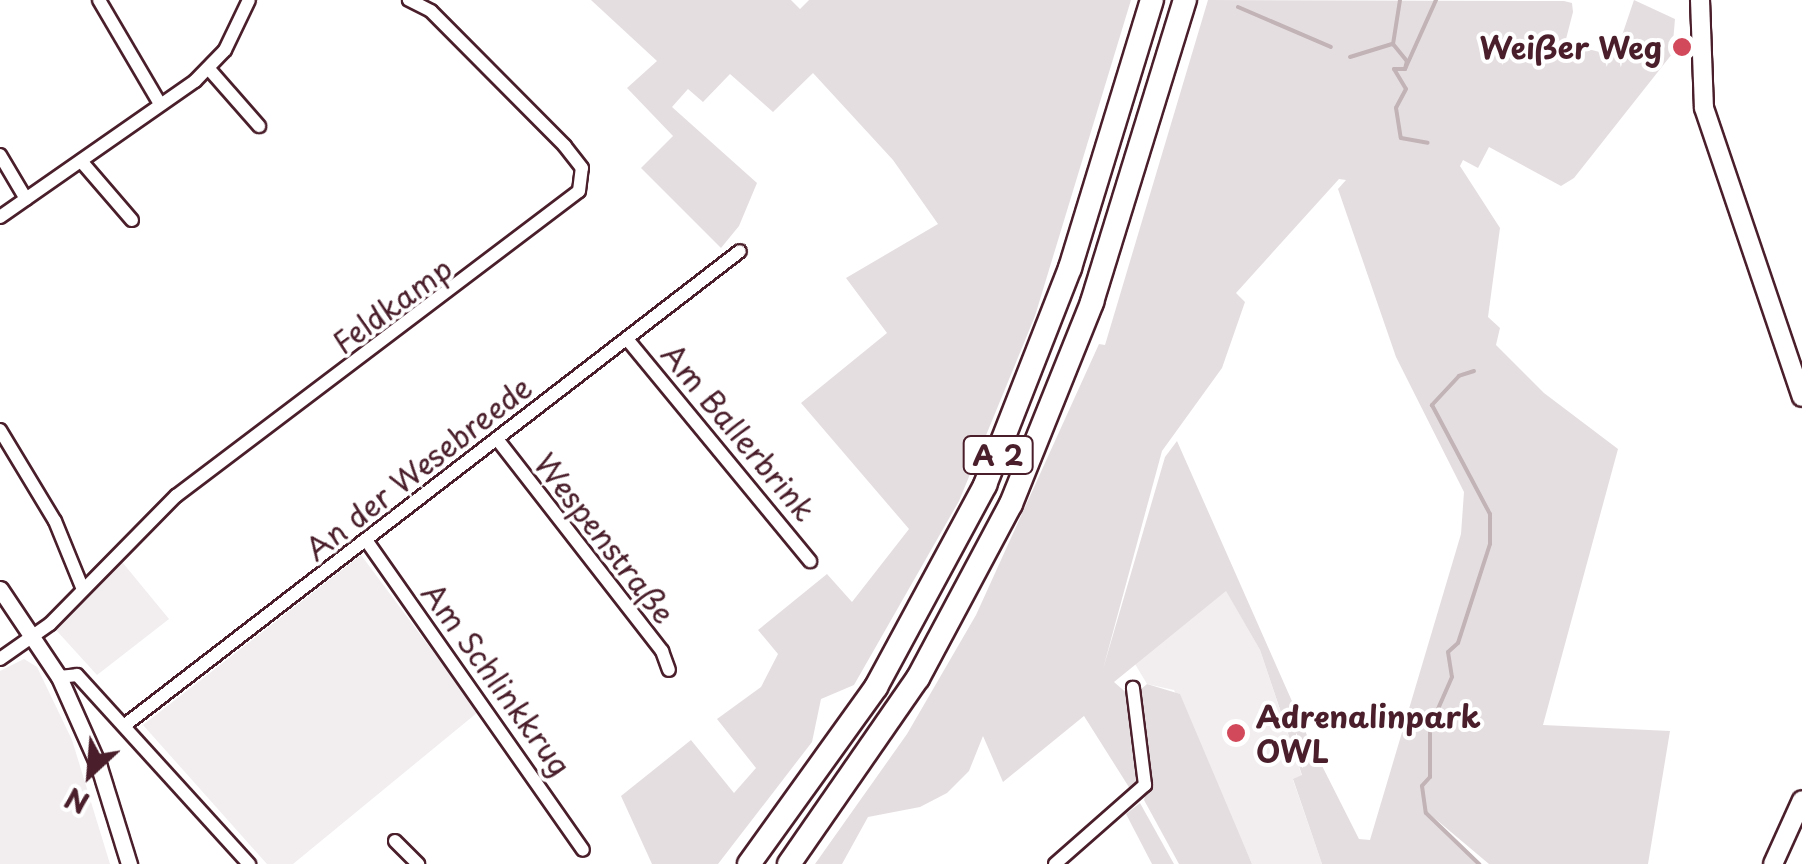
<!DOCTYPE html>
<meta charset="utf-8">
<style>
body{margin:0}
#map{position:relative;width:1802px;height:864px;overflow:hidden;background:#fff;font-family:"Playpen Sans",sans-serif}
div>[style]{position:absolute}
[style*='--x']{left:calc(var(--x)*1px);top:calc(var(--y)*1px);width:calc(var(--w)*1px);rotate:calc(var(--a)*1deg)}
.built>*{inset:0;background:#f2eeef}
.green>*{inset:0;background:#e5dee0}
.stream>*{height:4px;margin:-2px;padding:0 2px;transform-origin:2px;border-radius:2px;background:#c1b3b6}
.roads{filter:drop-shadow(2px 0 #4a1f2b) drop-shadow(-2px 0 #4a1f2b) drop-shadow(0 2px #4a1f2b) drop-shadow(0 -2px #4a1f2b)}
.minor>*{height:12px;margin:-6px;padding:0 6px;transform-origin:6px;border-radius:6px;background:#fff}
.tertiary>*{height:15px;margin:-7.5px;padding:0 7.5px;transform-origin:7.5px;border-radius:7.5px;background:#fff}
.secondary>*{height:18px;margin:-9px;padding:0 9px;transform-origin:9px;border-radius:9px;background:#fff}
.motorway>*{height:22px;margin:-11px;padding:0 11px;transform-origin:11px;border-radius:11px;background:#fff}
.dots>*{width:28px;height:28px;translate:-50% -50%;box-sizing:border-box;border:5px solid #fff;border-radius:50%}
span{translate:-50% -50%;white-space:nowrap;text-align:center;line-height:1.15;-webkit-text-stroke:8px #fff;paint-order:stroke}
.shield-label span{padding:2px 8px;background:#fff;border:2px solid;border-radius:8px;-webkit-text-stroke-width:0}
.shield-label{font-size:28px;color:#4a1f2b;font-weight:700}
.poi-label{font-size:30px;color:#4a1f2b;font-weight:700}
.right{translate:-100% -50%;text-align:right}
.left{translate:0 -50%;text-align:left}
.street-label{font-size:30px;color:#4a1f2b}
.north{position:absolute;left:40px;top:724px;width:100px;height:100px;-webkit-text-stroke:8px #fff;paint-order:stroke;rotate:206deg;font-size:28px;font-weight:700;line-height:40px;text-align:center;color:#4a1f2b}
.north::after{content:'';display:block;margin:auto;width:35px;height:45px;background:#4a1f2b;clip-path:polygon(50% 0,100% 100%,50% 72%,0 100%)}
</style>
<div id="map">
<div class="built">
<i style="clip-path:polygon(361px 555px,478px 712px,293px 864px,267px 864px,143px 725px)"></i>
<i style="clip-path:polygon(118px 557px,169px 619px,97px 675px,56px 630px)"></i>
<i style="clip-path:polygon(1226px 590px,1260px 650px,1302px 776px,1293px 780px,1322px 864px,1252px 864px,1174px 690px,1147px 684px,1135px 664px)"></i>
<i style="clip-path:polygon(24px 659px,37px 667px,72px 740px,110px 864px,0 864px,0 671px)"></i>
</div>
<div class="green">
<i style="clip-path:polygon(591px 0,791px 0,800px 9px,809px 0,1131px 0,1035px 316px,959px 501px,854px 685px,821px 699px,812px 742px,718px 864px,652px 864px,621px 796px,691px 740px,734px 793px,756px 768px,717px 719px,761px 687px,778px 654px,758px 630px,827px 574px,852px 602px,909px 529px,801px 403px,887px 333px,846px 278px,938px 224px,893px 160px,813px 73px,773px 112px,730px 74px,703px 102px,688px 89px,672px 107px,757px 183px,739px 226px,721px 248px,641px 168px,673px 136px,627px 88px,657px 61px)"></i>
<i style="clip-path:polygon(evenodd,1208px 0,1564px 1px,1572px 3px,1573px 12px,1565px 43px,1615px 56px,1634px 0,1675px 19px,1672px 54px,1574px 178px,1561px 186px,1489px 147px,1478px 168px,1463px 160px,1460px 166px,1500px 228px,1488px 317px,1500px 328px,1496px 345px,1544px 393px,1618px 449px,1543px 725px,1670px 731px,1648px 864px,1489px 864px,1426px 811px,1478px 864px,1322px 864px,1293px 779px,1302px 775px,1260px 650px,1226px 591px,1114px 682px,1130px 696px,1140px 783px,1132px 792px,1084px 716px,1003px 782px,983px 736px,969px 771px,947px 793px,920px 807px,868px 817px,842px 864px,815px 864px,907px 734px,976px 615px,1099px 344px,1105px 345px,1208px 0,1339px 179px,1346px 180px,1338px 189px,1396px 357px,1464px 492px,1461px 534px,1370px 840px,1359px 839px,1310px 742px,1177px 441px,1165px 457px,1103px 669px,1162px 451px,1222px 368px,1245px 302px,1236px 293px,1339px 179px)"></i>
<i style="clip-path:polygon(1147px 684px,1180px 694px,1252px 864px,1179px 864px,1144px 800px,1152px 774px,1140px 690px)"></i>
<i style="clip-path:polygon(1140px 803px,1174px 864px,1152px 864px,1126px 814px)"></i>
</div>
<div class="stream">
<i style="--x:1400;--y:0;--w:45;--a:99"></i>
<i style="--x:1393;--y:44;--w:22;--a:51"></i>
<i style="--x:1407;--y:61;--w:8;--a:104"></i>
<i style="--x:1405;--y:69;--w:11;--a:180"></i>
<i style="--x:1394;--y:69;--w:23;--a:59"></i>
<i style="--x:1406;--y:89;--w:21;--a:118"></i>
<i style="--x:1396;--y:108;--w:30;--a:81"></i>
<i style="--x:1401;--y:138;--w:27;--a:10"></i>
<i style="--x:1238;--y:7;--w:101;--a:23.3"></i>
<i style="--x:1350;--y:57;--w:44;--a:-17.2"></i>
<i style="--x:1405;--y:69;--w:76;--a:-65.8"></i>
<i style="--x:1474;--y:371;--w:16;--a:162"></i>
<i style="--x:1459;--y:376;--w:40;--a:133"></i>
<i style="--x:1432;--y:405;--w:123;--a:62"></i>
<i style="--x:1490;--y:514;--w:30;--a:90"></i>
<i style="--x:1490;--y:544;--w:104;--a:107.9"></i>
<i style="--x:1458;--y:643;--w:13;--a:138"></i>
<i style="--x:1448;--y:652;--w:25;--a:81"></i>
<i style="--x:1452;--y:677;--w:55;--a:113.7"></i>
<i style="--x:1430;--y:727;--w:50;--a:90"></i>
<i style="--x:1430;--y:777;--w:12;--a:132"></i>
<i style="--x:1422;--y:786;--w:27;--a:82"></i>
<i style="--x:1426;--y:813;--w:74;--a:43.9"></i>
</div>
<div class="roads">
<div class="minor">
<i style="--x:99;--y:0;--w:121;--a:59.6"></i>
<i style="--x:209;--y:69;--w:76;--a:48.7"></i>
<i style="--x:0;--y:155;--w:51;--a:59.4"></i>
<i style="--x:81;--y:161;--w:78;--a:49.2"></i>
<i style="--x:0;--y:217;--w:238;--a:-34.9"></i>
<i style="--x:195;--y:81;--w:43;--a:-45.9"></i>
<i style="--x:225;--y:50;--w:55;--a:-64.4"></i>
<i style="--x:627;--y:339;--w:288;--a:50.5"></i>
<i style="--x:0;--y:430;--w:106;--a:58.9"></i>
<i style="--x:55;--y:521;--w:71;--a:67.8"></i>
<i style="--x:497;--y:439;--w:269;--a:52.1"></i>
<i style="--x:662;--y:651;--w:20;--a:70"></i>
<i style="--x:366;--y:540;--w:378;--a:55"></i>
<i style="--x:0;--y:659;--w:61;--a:-35"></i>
<i style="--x:50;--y:624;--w:180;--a:-45.5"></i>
<i style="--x:176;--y:496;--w:505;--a:-37.12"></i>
<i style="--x:579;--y:191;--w:23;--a:-83"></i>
<i style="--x:582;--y:168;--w:28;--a:-128"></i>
<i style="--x:565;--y:146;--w:190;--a:-134.8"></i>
<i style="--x:431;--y:11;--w:25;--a:-153"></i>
<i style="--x:59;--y:677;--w:18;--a:-6"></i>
<i style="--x:77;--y:675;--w:256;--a:47.7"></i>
<i style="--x:125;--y:725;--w:776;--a:-37.62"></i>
<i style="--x:395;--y:841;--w:33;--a:45"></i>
<i style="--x:1055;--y:864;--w:120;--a:-41.3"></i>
<i style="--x:1145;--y:785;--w:98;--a:-97.1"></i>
</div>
<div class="tertiary">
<i style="--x:0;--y:589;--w:106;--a:56.2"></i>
<i style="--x:59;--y:677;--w:98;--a:66"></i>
<i style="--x:99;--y:767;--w:102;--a:72.8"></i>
</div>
<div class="secondary">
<i style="--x:1700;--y:0;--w:108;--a:87.9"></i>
<i style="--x:1704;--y:108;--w:305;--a:71.3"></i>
<i style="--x:1773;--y:864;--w:70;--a:-65.6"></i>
</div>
<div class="motorway">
<i style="--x:749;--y:864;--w:218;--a:-54.3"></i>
<i style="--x:876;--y:687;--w:230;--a:-61.6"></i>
<i style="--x:985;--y:485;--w:233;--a:-68.6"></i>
<i style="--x:1070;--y:268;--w:280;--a:-73"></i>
<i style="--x:789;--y:864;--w:226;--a:-55.3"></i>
<i style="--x:918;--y:678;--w:197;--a:-61.9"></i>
<i style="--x:1011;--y:504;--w:218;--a:-68.1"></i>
<i style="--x:1092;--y:302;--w:316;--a:-72.9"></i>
</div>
</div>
<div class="dots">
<i style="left:1682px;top:47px;background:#d1495b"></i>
<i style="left:1236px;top:733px;background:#d1495b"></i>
</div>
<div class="shield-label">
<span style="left:998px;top:455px">A 2</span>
</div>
<div class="poi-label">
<span class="right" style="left:1662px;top:47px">Weißer Weg</span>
<span class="left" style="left:1256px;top:733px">Adrenalinpark<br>OWL</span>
</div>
<div class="street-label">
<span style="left:392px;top:305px;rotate:-36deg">Feldkamp</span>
<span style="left:739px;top:432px;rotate:50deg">Am Ballerbrink</span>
<span style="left:418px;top:468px;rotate:-38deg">An der Wesebreede</span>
<span style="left:605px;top:538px;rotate:52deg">Wespenstraße</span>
<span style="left:497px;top:679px;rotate:54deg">Am Schlinkkrug</span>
</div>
<div class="north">N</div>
</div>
